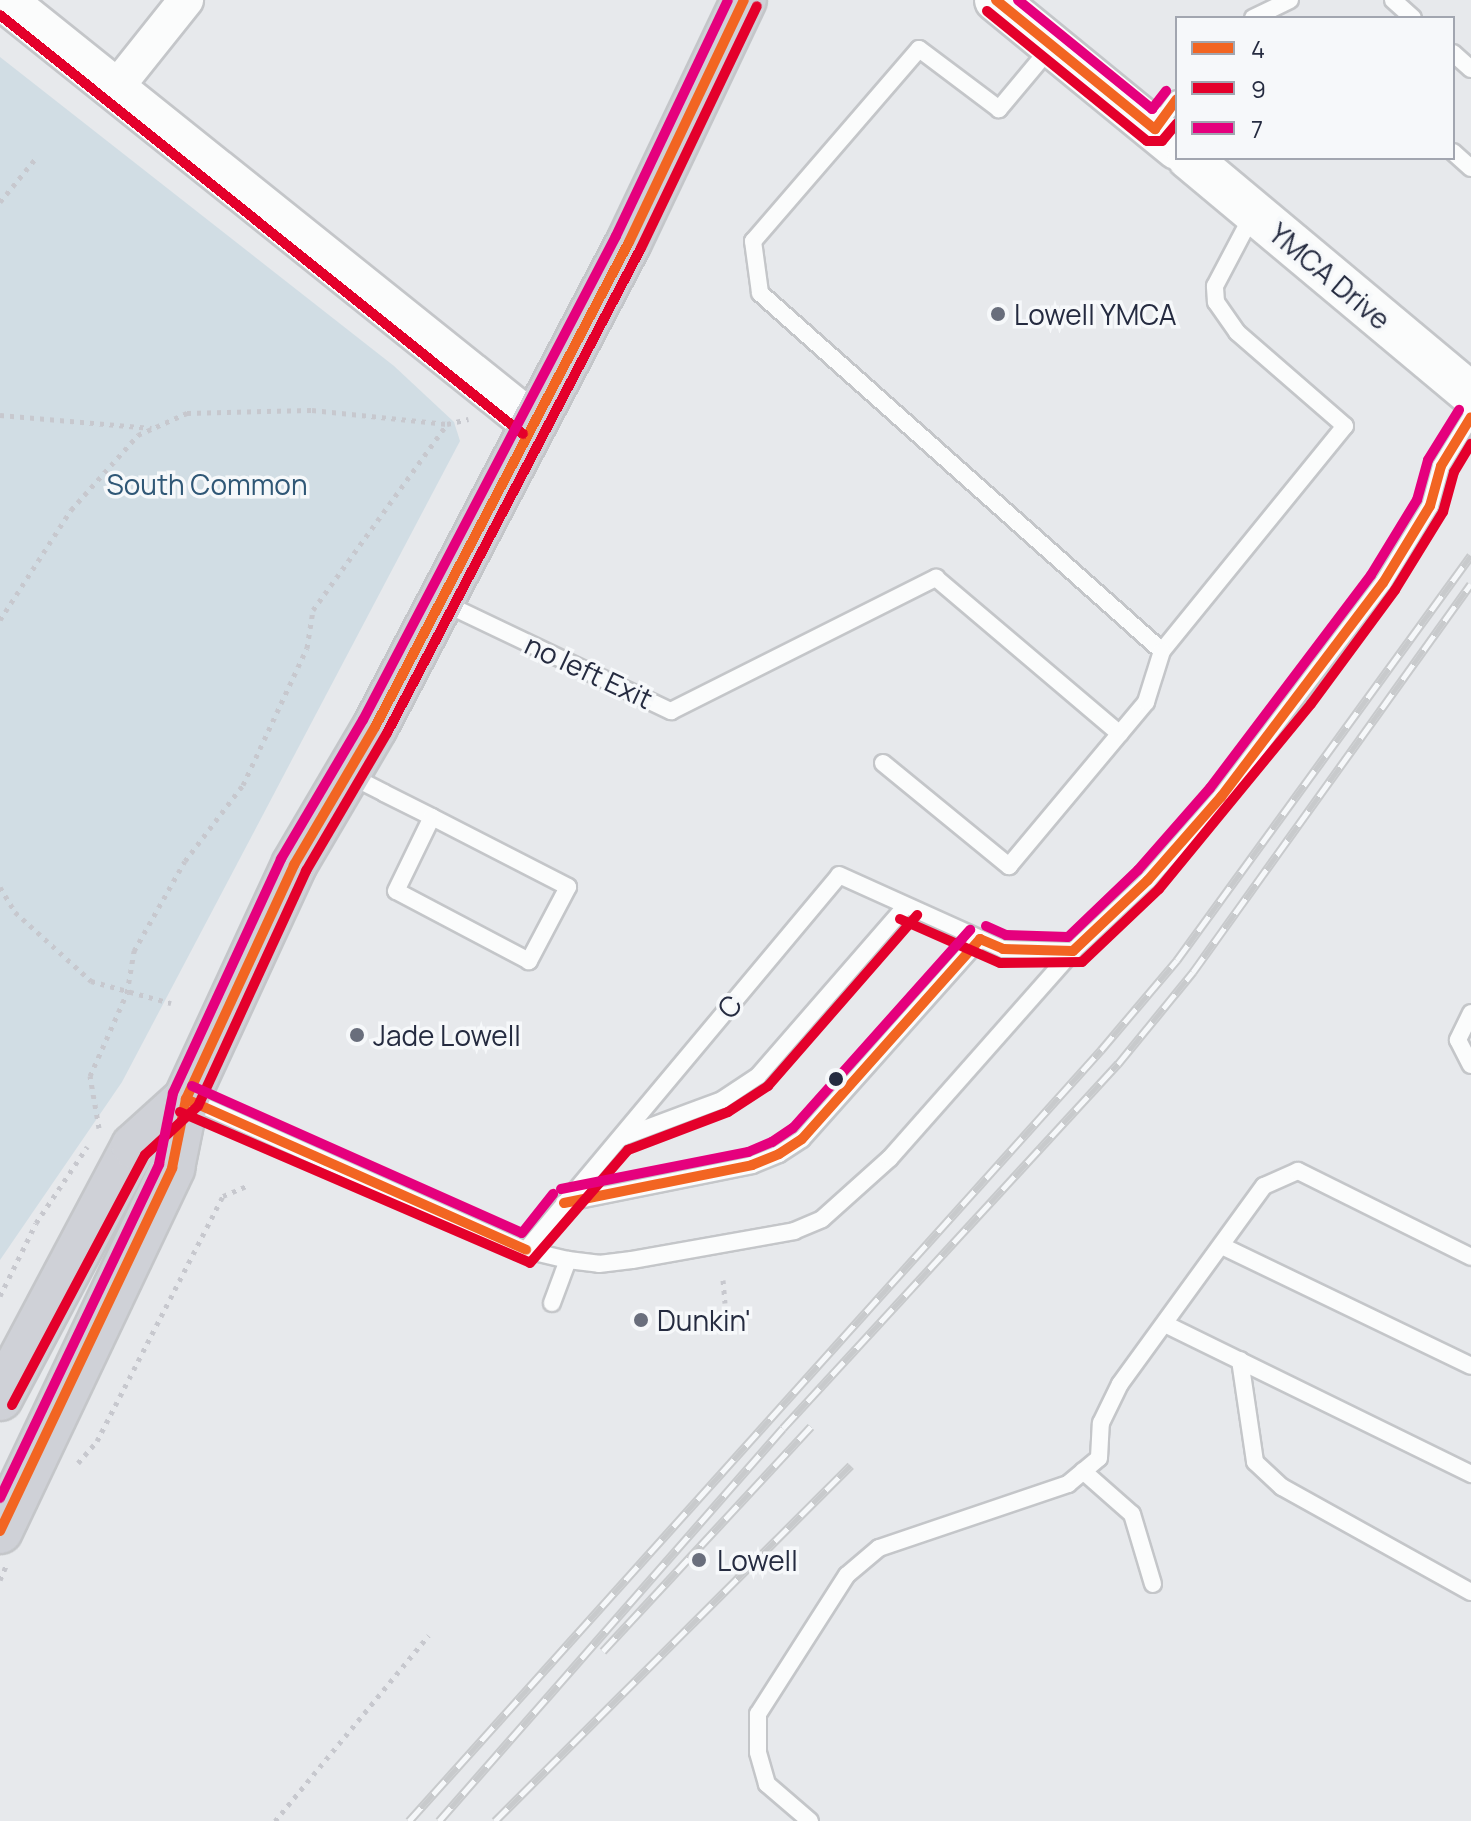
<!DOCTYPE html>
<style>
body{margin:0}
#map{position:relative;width:1471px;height:1821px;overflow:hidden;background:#e7e9ec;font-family:Manrope,sans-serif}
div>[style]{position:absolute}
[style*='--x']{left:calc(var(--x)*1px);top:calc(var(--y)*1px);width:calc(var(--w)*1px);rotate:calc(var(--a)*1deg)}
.green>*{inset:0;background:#d1dde4}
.path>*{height:5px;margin-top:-2.5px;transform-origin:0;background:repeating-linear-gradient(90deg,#c7c8ce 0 4px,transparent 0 10px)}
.roads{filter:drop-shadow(2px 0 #c4c6c9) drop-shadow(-2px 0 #c4c6c9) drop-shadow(0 2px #c4c6c9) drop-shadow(0 -2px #c4c6c9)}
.service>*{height:16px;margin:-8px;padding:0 8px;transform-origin:8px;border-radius:8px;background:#fbfcfc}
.minor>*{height:34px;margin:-17px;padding:0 17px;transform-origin:17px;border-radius:17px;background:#fbfcfc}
.tertiary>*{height:42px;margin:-21px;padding:0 21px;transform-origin:21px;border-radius:21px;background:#fbfcfc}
.primary>*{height:44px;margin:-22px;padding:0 22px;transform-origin:22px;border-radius:22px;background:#cfd1d7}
.rail>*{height:9px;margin-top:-4.5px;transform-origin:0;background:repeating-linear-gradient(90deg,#f6f8fa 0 18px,#c8cacc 0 36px);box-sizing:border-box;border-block:2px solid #c8cacc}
.bus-1>*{height:10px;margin:-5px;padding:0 5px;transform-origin:5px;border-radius:5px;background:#f26522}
.bus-2>*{height:10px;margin:-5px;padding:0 5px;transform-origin:5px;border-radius:5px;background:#e4002b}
.bus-3>*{height:10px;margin:-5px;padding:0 5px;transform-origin:5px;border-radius:5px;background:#e5007d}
.dots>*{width:22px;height:22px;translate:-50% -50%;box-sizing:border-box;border:4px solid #f6f8fa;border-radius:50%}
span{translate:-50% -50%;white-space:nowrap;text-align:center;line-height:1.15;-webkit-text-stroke:7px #f6f8fa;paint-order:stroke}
.street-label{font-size:28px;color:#252b40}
.poi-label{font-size:28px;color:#252b40}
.left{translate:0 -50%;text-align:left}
.park-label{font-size:28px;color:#2f5776}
.legend{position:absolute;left:1175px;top:16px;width:280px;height:144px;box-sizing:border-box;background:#f6f8fa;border:2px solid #a2a6b0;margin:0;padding:10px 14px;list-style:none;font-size:24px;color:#252b40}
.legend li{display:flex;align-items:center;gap:16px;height:40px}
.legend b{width:40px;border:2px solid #a2a6b0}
</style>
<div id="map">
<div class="green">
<i style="clip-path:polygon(0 57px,394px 366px,454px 422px,460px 441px,122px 1082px,0 1260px)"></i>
</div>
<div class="path">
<i style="--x:0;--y:202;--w:57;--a:-50.7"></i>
<i style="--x:0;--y:415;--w:152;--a:4.9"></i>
<i style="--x:0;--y:620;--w:131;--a:-57.2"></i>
<i style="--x:71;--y:510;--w:101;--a:-48.2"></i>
<i style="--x:138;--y:435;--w:54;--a:-24.2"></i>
<i style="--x:187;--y:413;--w:125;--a:-1.4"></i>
<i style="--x:312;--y:410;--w:136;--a:5.9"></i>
<i style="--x:0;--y:887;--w:29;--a:59"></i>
<i style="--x:15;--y:912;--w:103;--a:42.2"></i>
<i style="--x:91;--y:981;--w:83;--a:15.4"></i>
<i style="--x:99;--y:1128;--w:53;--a:-99.8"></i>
<i style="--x:90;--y:1076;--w:91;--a:-66"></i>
<i style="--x:127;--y:993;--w:43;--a:-80.5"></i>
<i style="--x:134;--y:951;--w:103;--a:-60.5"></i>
<i style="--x:185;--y:861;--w:96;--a:-52.7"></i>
<i style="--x:243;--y:785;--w:151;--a:-65"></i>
<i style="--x:307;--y:648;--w:38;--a:-81"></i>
<i style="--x:313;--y:610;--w:229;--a:-54.2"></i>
<i style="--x:447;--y:424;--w:22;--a:-13"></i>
<i style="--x:723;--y:1280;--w:23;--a:85"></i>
<i style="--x:0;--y:1296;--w:81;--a:-63.7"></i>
<i style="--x:36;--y:1223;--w:92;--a:-56.1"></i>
<i style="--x:78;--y:1463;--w:29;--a:-49"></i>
<i style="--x:97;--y:1441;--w:276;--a:-62.8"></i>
<i style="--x:223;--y:1196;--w:25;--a:-23"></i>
<i style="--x:0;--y:1580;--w:15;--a:-67"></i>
<i style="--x:275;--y:1821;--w:241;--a:-50.4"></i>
</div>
<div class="roads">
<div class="service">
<i style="--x:1393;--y:0;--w:27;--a:42"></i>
<i style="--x:1253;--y:18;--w:41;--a:-25.9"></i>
<i style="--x:1050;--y:48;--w:80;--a:129.9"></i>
<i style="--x:999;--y:109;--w:100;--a:-143.1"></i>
<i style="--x:919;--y:49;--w:254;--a:130.8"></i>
<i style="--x:753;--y:241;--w:52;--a:82.3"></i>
<i style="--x:760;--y:293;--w:538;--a:41.69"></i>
<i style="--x:1162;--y:651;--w:290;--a:-50.9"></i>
<i style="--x:1345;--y:426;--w:143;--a:-139"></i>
<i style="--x:1237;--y:332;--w:37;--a:-125"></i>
<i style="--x:1216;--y:302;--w:16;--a:-94"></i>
<i style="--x:1215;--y:286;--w:81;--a:-62.2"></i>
<i style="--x:1453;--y:53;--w:24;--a:42"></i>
<i style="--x:1155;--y:129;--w:37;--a:-54"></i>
<i style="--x:1453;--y:152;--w:24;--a:42"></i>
<i style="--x:442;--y:602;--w:254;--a:25.5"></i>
<i style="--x:671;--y:711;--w:297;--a:-26.7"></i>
<i style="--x:936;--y:578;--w:241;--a:40.3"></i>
<i style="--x:883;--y:763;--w:163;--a:39.3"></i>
<i style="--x:1009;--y:866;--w:214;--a:-50.1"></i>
<i style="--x:1146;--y:702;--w:53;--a:-72.6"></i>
<i style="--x:349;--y:775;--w:39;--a:27"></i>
<i style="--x:384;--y:793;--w:54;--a:26.6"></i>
<i style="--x:432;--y:817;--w:153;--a:27.2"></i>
<i style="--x:568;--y:887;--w:84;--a:117.8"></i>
<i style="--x:529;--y:961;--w:150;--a:-152.2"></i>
<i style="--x:396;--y:891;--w:82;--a:-64.1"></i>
<i style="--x:1471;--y:1013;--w:30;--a:116"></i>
<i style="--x:1458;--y:1040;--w:28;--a:63"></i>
<i style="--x:190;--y:1100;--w:368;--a:24.1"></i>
<i style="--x:526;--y:1250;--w:43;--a:13.4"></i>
<i style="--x:568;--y:1260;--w:31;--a:7"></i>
<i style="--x:599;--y:1264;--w:33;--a:-7"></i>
<i style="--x:632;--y:1260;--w:165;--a:-10.1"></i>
<i style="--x:794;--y:1231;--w:30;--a:-23"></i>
<i style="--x:822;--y:1219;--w:91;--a:-41.9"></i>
<i style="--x:890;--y:1158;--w:276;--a:-48.5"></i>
<i style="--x:1073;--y:951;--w:103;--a:-43.4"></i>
<i style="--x:1148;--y:880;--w:111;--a:-48.7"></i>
<i style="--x:1221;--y:797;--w:268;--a:-52.9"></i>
<i style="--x:1383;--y:583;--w:90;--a:-58.6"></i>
<i style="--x:1430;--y:506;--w:41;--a:-74.6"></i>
<i style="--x:1441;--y:466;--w:57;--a:-58.5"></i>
<i style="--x:623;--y:1137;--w:106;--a:-20.5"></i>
<i style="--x:722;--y:1100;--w:43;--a:-33.7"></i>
<i style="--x:758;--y:1076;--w:225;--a:-49"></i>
<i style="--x:564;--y:1203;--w:192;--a:-11.4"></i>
<i style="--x:752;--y:1165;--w:29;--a:-22"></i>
<i style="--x:779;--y:1154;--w:27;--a:-33"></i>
<i style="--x:802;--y:1139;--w:268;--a:-48.3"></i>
<i style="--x:1222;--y:1246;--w:276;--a:25.7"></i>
<i style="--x:526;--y:1250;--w:488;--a:-50.1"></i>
<i style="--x:839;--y:875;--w:180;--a:24.3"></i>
<i style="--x:1003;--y:949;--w:70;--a:1.6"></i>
<i style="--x:552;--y:1303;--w:46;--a:-69.6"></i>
<i style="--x:1167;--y:1325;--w:339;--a:26.1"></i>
<i style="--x:1240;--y:1360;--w:103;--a:81.6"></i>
<i style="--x:1255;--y:1462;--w:37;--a:43"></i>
<i style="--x:1282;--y:1487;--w:216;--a:29.1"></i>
<i style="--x:1083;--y:1471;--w:65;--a:41.3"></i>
<i style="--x:1132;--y:1514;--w:73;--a:73.3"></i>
<i style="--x:810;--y:1821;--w:57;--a:-139.3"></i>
<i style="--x:767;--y:1784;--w:33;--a:-106"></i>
<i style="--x:758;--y:1752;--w:38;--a:-90"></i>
<i style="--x:758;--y:1714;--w:165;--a:-57.4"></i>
<i style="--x:847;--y:1575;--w:42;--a:-40.2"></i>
<i style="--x:879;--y:1548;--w:200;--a:-18.7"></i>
<i style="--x:1068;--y:1484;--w:40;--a:-40"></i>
<i style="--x:1099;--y:1458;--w:35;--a:-87"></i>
<i style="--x:1101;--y:1423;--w:43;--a:-64"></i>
<i style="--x:1120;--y:1384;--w:245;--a:-54"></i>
<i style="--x:1264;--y:1186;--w:37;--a:-24"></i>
<i style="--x:1298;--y:1171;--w:193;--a:26.4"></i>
</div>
<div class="minor">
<i style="--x:115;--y:89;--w:114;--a:-51.4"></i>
</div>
<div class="tertiary">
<i style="--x:4;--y:0;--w:677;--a:38.7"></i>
<i style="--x:996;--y:0;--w:234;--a:39.3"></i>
<i style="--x:1189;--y:158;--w:368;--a:39.9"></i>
</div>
<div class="primary">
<i style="--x:0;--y:1398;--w:285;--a:-62"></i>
<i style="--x:134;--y:1146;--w:70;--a:-42.1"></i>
<i style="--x:0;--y:1531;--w:402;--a:-64.6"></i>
<i style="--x:172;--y:1168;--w:70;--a:-78.5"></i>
<i style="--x:186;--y:1099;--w:258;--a:-65.2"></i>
<i style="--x:294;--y:865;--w:160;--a:-59.6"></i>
<i style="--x:375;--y:727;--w:547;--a:-62.36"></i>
<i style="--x:629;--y:242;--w:268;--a:-64.6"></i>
</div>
</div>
<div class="rail">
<i style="--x:603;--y:1651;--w:306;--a:-47.2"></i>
<i style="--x:409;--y:1821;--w:1036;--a:-48.09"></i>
<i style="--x:1101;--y:1050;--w:118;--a:-49.8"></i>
<i style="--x:1177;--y:960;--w:500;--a:-54"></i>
<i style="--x:439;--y:1821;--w:522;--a:-48.8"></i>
<i style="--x:783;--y:1428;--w:495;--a:-47.4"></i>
<i style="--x:1118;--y:1064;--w:119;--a:-50.8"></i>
<i style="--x:1193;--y:972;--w:477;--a:-54.4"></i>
<i style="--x:495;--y:1821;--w:503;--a:-45"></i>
</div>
<div class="bus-1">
<i style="--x:996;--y:0;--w:205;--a:39.1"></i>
<i style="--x:1155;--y:129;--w:37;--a:-54"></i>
<i style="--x:980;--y:939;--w:25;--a:23"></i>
<i style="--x:1003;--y:949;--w:70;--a:1.6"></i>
<i style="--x:1073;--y:951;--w:103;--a:-43.4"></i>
<i style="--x:1148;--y:880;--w:111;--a:-48.7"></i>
<i style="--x:1221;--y:797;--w:268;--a:-52.9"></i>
<i style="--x:1383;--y:583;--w:90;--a:-58.6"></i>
<i style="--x:1430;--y:506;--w:41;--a:-74.6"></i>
<i style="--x:1441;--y:466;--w:57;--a:-58.5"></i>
<i style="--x:186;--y:1099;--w:372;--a:23.9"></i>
<i style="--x:564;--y:1203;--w:192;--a:-11.4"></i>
<i style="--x:752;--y:1165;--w:29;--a:-22"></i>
<i style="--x:779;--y:1154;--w:27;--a:-33"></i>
<i style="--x:802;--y:1139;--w:268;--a:-48.3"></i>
<i style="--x:0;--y:1531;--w:402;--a:-64.6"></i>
<i style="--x:172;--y:1168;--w:70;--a:-78.5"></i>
<i style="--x:186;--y:1099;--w:258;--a:-65.2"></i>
<i style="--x:294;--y:865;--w:160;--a:-59.6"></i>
<i style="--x:375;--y:727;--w:547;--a:-62.36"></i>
<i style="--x:629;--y:242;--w:268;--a:-64.6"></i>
</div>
<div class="bus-2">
<i style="--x:987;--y:11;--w:206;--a:39.1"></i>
<i style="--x:1147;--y:141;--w:15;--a:0"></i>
<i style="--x:1162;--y:141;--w:23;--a:-50"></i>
<i style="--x:0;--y:15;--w:670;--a:38.7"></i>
<i style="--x:900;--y:919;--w:109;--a:23.7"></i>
<i style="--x:1000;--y:963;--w:82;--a:-0.7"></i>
<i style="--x:1082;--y:962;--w:106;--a:-43.5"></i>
<i style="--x:1159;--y:889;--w:239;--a:-50.6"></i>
<i style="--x:1311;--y:704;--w:142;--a:-53.6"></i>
<i style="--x:1395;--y:590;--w:92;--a:-58.4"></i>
<i style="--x:1443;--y:512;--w:41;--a:-74.6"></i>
<i style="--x:1454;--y:472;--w:33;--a:-59"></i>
<i style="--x:180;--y:1112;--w:381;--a:23.3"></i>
<i style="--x:530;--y:1263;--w:150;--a:-49.1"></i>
<i style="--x:628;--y:1150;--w:107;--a:-20.8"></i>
<i style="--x:728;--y:1112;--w:48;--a:-33"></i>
<i style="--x:768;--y:1086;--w:227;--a:-48.9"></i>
<i style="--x:12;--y:1405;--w:283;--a:-62"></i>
<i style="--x:145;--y:1155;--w:72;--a:-42.8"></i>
<i style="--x:198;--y:1106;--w:259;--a:-65.3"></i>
<i style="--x:306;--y:871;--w:160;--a:-59.6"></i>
<i style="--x:387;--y:733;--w:547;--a:-62.36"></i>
<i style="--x:641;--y:248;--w:268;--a:-64.4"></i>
</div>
<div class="bus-3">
<i style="--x:1018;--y:0;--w:173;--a:39.1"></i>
<i style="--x:1152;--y:109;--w:23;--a:-52"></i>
<i style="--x:986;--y:926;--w:22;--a:24"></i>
<i style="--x:1006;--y:935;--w:62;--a:1.8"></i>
<i style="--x:1068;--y:937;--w:97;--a:-43.7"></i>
<i style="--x:1138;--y:870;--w:109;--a:-48.7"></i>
<i style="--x:1210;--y:788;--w:267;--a:-52.9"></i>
<i style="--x:1371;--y:575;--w:88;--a:-58.5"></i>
<i style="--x:1417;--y:500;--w:41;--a:-74.6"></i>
<i style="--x:1428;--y:460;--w:59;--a:-58.2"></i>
<i style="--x:192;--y:1086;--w:361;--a:24"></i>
<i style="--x:522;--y:1233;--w:50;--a:-51.5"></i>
<i style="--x:561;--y:1189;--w:191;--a:-11.2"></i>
<i style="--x:748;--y:1152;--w:26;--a:-23"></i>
<i style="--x:772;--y:1142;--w:25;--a:-34"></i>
<i style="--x:793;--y:1128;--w:266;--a:-48.2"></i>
<i style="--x:0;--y:1498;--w:370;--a:-64.5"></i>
<i style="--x:159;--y:1164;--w:72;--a:-78.8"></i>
<i style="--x:173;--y:1093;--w:258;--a:-65.2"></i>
<i style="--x:281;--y:859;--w:161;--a:-59.5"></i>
<i style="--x:363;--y:720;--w:546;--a:-62.4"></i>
<i style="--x:616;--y:236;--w:261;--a:-64.6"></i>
</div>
<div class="dots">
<i style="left:998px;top:314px;background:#696e7c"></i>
<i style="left:357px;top:1035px;background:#696e7c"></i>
<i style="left:836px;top:1079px;background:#252b40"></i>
<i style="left:641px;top:1320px;background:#696e7c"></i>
<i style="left:699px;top:1560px;background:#696e7c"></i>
</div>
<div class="street-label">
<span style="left:1330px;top:276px;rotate:40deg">YMCA Drive</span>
<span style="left:589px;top:671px;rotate:25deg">no left Exit</span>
<span style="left:729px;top:1006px;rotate:-50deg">C</span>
</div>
<div class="poi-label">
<span class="left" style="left:1014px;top:314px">Lowell YMCA</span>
<span class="left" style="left:373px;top:1035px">Jade Lowell</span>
<span class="left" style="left:657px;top:1320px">Dunkin'</span>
<span class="left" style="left:717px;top:1560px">Lowell</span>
</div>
<div class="park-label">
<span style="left:207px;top:484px">South Common</span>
</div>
<ul class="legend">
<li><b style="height:10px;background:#f26522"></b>4</li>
<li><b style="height:10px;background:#e4002b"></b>9</li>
<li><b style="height:10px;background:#e5007d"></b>7</li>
</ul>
</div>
